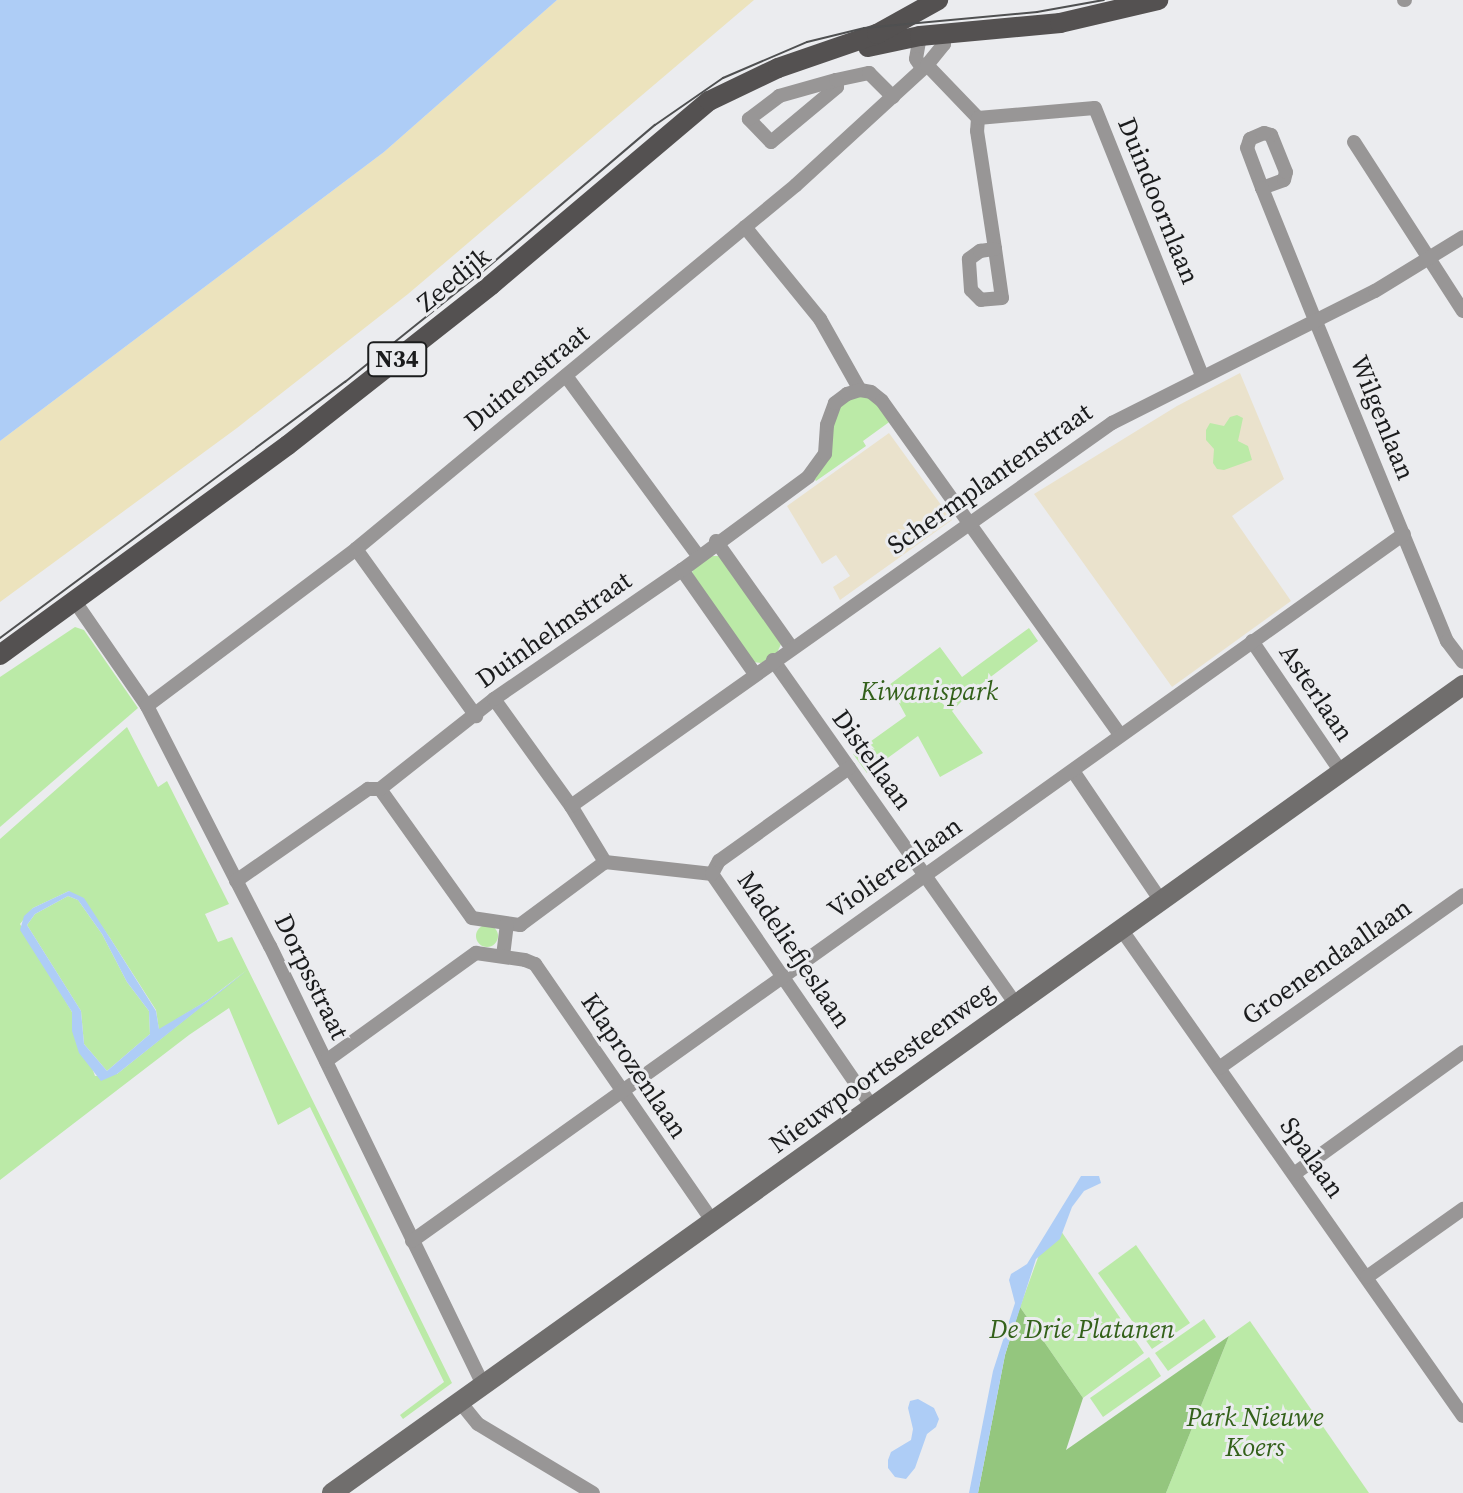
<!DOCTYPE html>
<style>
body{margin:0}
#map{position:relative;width:1463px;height:1493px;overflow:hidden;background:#ebecef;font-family:"Source Serif 4",serif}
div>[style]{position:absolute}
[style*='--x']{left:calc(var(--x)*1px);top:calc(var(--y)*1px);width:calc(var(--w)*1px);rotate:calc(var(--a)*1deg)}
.education>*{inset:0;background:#eae2cc}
.green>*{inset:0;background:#bbeaa7}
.round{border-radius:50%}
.forest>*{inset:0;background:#94c67e}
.sand>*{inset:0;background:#ece3bd}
.water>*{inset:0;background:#aecdf6}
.street>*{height:14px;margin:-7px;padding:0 7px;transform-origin:7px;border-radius:7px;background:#989696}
.secondary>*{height:20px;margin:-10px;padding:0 10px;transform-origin:10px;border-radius:10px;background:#706e6d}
.primary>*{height:20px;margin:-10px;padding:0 10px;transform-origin:10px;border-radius:10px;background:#545151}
.tram>*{height:2px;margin:-1px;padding:0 1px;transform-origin:1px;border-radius:1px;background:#4f5051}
span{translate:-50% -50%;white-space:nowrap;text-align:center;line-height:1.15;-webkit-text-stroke:6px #ebecef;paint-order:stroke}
.shield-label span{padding:2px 6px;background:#ebecef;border:2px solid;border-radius:6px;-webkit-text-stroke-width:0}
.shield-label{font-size:24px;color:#1b1c1d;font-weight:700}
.street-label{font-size:26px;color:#1b1c1d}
.park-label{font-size:26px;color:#33611a;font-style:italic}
</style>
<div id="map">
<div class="education">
<i style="clip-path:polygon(1240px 373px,1284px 479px,1232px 516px,1291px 601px,1172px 687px,1034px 494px,1177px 406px)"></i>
<i style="clip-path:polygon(889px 433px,952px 520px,840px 600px,833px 587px,850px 576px,836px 555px,822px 564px,787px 506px)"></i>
</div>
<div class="green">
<i style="clip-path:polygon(849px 397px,871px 397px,892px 420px,863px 441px,866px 446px,816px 481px,812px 476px,834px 412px)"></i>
<i style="clip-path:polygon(1237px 415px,1243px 418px,1238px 441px,1248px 446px,1252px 460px,1224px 470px,1217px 469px,1213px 463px,1214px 449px,1206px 440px,1206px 430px,1210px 423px,1224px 426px,1230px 417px)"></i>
<i style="clip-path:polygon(708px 556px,719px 556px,781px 644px,777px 653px,761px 663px,753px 662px,692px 573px,694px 566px)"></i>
<i style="clip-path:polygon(75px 627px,84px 630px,138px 708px,0 827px,0 677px)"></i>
<i style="clip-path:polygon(1029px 628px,1038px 641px,972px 691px,952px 711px,983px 753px,940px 777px,918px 736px,867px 773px,853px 754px,906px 716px,889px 685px,940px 647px,962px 677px)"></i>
<i style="clip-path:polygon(evenodd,127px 727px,158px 787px,167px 781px,229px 904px,205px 914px,218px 942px,232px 937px,452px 1383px,403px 1419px,400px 1415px,444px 1382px,310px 1107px,278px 1125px,229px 1008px,189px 1035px,0 1180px,0 839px,127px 727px,69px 891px,96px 918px,110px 938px,156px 1010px,159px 1030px,208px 1000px,248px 969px,117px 1074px,95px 1076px,72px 1012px,20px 924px,33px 908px,69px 891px)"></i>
<i style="clip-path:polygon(68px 896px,78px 900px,102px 934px,127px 982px,149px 1011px,150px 1034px,107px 1071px,84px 1044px,81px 1011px,27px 925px,35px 914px)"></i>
<i class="round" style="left:476px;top:925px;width:22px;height:22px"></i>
<i style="clip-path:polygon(1061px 1231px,1144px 1353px,1083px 1398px,1020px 1307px,1040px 1252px,1054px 1243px)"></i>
<i style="clip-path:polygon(1136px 1245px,1190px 1323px,1152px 1349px,1098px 1273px)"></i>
<i style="clip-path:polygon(1204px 1319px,1216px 1337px,1168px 1371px,1155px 1353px)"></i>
<i style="clip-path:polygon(1250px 1321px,1369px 1493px,1166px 1493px,1229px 1336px)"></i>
<i style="clip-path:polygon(1149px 1357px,1161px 1376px,1103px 1417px,1090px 1398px)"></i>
</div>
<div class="forest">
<i style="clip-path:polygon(1020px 1307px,1083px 1398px,1066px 1450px,1229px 1336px,1166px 1493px,978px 1493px,1005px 1355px)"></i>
</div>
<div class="sand">
<i style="clip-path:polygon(557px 0,754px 0,408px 294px,237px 428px,0 602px,0 441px,384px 152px)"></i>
</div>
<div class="water">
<i style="clip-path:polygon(0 0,557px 0,384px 152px,0 441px)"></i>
<i style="clip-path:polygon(evenodd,69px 891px,84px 898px,110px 938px,156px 1011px,159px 1029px,208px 1000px,248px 970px,117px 1074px,101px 1081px,79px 1053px,72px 1031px,72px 1012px,20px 930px,24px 916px,33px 908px,69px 891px,68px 896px,78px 900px,102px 934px,127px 982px,149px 1011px,150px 1034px,107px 1071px,84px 1044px,81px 1011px,27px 925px,35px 914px,68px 896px)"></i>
<i style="clip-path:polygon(1081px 1176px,1099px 1176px,1101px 1183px,1084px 1191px,1072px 1207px,1060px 1239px,1036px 1259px,1005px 1355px,978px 1493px,969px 1493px,993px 1371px,1015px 1303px,1009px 1280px,1011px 1274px,1027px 1264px)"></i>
<i style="clip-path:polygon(918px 1399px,934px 1408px,939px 1419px,936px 1427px,927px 1434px,915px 1468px,906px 1479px,895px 1477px,888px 1468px,888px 1460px,891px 1452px,911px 1440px,913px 1429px,908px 1408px,910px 1401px)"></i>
</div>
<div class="street">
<i style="--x:1404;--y:0;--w:1;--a:0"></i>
<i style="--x:920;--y:36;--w:23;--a:100"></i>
<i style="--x:916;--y:59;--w:11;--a:56"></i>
<i style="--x:927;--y:65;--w:74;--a:46.1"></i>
<i style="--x:978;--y:118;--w:13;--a:94"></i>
<i style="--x:977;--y:131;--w:119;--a:81.3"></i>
<i style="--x:995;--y:249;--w:49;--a:81.9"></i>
<i style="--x:1002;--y:298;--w:21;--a:175"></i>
<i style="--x:981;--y:300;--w:14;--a:-135"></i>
<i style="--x:971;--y:290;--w:31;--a:-94"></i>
<i style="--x:969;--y:259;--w:14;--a:-36"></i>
<i style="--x:980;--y:251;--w:15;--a:-8"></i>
<i style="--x:836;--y:80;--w:7;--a:82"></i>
<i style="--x:837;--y:87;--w:86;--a:140.2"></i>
<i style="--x:771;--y:142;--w:32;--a:-134"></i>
<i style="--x:749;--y:119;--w:38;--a:-37"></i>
<i style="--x:779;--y:96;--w:59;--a:-15.7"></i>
<i style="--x:836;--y:80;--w:34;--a:-12"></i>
<i style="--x:869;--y:73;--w:34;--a:45"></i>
<i style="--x:978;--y:118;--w:117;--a:-4.9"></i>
<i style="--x:1095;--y:108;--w:289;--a:68.2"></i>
<i style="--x:1354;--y:142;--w:201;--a:57.2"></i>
<i style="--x:1262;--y:188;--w:23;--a:-20"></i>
<i style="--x:1284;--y:180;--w:8;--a:-76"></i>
<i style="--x:1286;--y:172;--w:40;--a:-112"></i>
<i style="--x:1271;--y:135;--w:7;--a:-164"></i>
<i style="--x:1264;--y:133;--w:15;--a:157"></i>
<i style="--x:1250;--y:139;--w:9;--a:108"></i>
<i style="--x:1247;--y:148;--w:43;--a:69.4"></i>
<i style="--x:1262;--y:188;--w:144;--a:68.1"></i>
<i style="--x:1316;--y:322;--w:345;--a:67.7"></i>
<i style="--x:1447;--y:641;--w:26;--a:53"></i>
<i style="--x:745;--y:227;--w:119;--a:50.8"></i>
<i style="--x:820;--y:319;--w:81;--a:60.6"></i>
<i style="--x:860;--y:390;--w:11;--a:10"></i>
<i style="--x:871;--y:392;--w:14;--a:39"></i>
<i style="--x:882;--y:401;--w:410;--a:54.5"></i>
<i style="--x:566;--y:376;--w:223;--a:53.7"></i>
<i style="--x:716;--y:541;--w:130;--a:54.7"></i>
<i style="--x:356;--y:549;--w:206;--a:54.3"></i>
<i style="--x:682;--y:570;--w:127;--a:54.9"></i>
<i style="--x:76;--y:603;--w:125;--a:55.4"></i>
<i style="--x:147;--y:706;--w:270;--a:62.9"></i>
<i style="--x:270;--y:946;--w:488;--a:64.1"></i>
<i style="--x:1252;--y:641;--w:158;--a:55.8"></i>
<i style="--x:773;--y:660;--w:421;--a:54.8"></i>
<i style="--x:494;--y:699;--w:132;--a:54.3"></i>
<i style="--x:571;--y:806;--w:66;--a:58.7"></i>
<i style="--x:605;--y:862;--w:108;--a:6.4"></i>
<i style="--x:712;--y:874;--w:283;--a:55.5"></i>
<i style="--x:147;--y:706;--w:261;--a:-36.9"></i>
<i style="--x:356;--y:549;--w:571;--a:-39.6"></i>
<i style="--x:796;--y:185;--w:178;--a:-42.5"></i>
<i style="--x:927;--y:65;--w:27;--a:-51"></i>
<i style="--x:944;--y:44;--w:10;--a:-90"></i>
<i style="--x:1073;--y:771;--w:157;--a:55.9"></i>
<i style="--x:380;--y:789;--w:158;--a:54.5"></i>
<i style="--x:472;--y:918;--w:49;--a:8.3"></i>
<i style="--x:520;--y:925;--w:106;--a:-36.5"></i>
<i style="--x:571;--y:806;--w:663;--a:-35.3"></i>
<i style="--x:1112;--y:423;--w:294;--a:-26.7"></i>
<i style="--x:1375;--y:291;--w:103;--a:-31.5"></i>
<i style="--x:712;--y:874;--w:15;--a:-62"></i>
<i style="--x:719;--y:861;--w:160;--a:-35.6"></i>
<i style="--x:236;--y:881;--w:161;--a:-34.9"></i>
<i style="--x:368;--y:789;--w:12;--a:0"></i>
<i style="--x:380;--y:789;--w:145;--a:-38.3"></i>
<i style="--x:494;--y:699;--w:228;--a:-34.5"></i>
<i style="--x:682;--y:570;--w:157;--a:-36.4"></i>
<i style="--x:808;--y:477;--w:29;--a:-54"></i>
<i style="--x:825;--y:454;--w:29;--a:-86"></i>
<i style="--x:827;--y:425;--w:23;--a:-70"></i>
<i style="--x:835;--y:403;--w:15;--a:-37"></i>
<i style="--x:847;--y:394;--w:14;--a:-17"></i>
<i style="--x:1121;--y:929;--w:595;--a:54.92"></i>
<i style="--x:503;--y:956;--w:32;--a:-83"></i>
<i style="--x:326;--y:1061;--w:185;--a:-35.8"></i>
<i style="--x:476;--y:953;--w:49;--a:8.1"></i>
<i style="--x:525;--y:960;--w:11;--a:22"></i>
<i style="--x:535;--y:964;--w:312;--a:55.4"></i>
<i style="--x:1219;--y:1068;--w:299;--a:-35.3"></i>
<i style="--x:1294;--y:1174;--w:208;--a:-35.8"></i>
<i style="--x:412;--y:1241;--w:1218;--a:-35.48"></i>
<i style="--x:1367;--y:1277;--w:118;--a:-35.3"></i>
<i style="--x:460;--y:1402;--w:28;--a:51"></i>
<i style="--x:478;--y:1424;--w:134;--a:31"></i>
</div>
<div class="secondary">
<i style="--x:332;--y:1493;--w:1390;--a:-35.54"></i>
</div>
<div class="primary">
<i style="--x:868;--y:47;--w:53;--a:-11.9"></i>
<i style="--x:920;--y:36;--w:141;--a:-5.3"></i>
<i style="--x:1060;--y:23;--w:101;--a:-13.2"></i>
<i style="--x:0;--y:655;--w:356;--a:-36.1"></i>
<i style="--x:288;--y:445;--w:258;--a:-38.2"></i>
<i style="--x:491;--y:285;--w:285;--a:-40.2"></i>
<i style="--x:709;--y:101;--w:76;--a:-25.6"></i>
<i style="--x:778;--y:68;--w:105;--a:-19"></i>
<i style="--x:877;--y:34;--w:70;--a:-29.1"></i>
</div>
<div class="tram">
<i style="--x:0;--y:638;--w:430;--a:-36.6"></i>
<i style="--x:345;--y:382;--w:176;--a:-38.8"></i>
<i style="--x:482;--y:272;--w:227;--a:-40.4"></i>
<i style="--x:655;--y:125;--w:83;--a:-34.7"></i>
<i style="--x:723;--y:78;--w:91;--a:-23.2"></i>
<i style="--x:807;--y:42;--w:59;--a:-13.8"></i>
<i style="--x:864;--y:28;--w:174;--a:-5.3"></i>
<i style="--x:1037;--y:12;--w:68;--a:-10.2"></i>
</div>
<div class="shield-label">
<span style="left:397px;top:359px">N34</span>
</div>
<div class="street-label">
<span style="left:1158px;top:201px;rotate:68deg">Duindoornlaan</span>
<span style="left:454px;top:280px;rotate:-39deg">Zeedijk</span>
<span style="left:527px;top:378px;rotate:-39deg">Duinenstraat</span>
<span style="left:1382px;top:418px;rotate:68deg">Wilgenlaan</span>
<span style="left:990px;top:479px;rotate:-35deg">Schermplantenstraat</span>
<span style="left:554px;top:630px;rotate:-35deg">Duinhelmstraat</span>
<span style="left:1316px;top:693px;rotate:56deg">Asterlaan</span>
<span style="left:872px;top:760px;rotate:54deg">Distellaan</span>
<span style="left:895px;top:868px;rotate:-35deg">Violierenlaan</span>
<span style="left:794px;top:950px;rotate:56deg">Madeliefjeslaan</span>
<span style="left:1327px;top:962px;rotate:-35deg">Groenendaallaan</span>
<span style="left:311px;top:977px;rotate:64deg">Dorpsstraat</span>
<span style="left:634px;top:1066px;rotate:56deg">Klaprozenlaan</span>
<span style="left:882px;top:1068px;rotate:-36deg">Nieuwpoortsesteenweg</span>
<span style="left:1312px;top:1158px;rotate:55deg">Spalaan</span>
</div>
<div class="park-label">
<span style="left:929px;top:692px">Kiwanispark</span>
<span style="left:1082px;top:1330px">De Drie Platanen</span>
<span style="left:1255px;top:1433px">Park Nieuwe<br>Koers</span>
</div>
</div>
